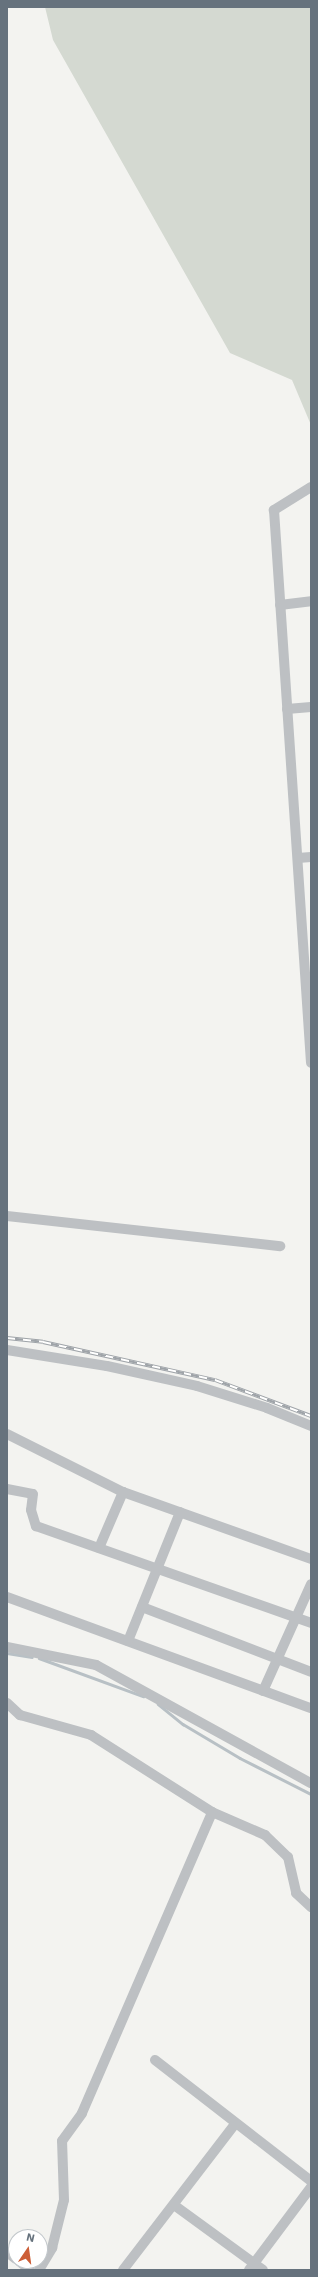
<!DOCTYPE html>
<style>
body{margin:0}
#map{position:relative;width:318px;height:2277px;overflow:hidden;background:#f3f3f0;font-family:"Work Sans",sans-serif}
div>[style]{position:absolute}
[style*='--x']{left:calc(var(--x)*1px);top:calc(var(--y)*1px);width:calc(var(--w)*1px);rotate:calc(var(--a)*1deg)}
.green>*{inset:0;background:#d4d9d1}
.stream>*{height:2.5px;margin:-1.25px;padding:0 1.25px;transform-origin:1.25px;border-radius:1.25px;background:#b8c0c5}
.street>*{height:10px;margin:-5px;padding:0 5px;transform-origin:5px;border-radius:5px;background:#bdc0c3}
.rail>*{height:4px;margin-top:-2px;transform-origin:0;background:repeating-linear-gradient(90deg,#fff 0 8px,#9ea3a8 0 16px);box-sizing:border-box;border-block:1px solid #9ea3a8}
span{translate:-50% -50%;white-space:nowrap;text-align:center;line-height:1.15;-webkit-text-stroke:4px #fff;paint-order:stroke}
.frame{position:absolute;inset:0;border:8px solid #66727d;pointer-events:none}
.north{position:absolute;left:8px;top:2229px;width:40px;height:40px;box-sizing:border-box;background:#fff;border:1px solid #c2c7cb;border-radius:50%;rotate:13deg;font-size:11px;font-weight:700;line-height:16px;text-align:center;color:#66727d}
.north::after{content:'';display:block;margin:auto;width:14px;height:18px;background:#cc5e37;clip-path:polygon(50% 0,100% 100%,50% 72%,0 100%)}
</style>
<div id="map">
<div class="green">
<i style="clip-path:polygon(45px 7px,311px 7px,311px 425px,292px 380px,230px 353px,53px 40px)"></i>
</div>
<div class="stream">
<i style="--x:7;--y:1653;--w:25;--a:9"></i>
<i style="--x:39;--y:1658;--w:111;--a:20.1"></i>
<i style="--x:158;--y:1704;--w:32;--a:39"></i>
<i style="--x:183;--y:1724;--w:66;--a:30.8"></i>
<i style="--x:240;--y:1758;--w:80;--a:26.9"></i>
</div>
<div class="street">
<i style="--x:311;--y:487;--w:44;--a:148.1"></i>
<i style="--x:274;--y:510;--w:554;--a:86.17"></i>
<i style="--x:280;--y:605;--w:31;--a:-7"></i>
<i style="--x:287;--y:709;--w:24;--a:-5"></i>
<i style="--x:298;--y:858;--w:13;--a:-4"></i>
<i style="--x:7;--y:1216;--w:275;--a:6.3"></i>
<i style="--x:7;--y:1350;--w:101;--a:9.1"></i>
<i style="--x:107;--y:1366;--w:92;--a:12.5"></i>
<i style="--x:197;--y:1386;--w:73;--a:17.4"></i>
<i style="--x:267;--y:1408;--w:48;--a:22.2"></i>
<i style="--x:7;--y:1434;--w:130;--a:26.6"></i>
<i style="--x:123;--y:1492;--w:200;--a:19.6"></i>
<i style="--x:7;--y:1489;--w:26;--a:11"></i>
<i style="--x:33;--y:1494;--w:16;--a:97"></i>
<i style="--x:31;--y:1510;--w:17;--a:73"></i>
<i style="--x:36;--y:1526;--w:292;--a:19.4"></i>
<i style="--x:99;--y:1548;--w:61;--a:-66.8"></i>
<i style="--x:7;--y:1597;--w:324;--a:20.1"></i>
<i style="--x:142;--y:1607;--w:181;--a:21"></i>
<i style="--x:128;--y:1641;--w:139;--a:-68"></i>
<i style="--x:7;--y:1647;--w:91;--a:11.4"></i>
<i style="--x:96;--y:1665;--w:245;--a:28.8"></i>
<i style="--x:263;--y:1691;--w:117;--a:-65.8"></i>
<i style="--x:7;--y:1703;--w:18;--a:43"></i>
<i style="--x:20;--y:1715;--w:74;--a:15.7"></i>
<i style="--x:91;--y:1735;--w:143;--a:32.5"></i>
<i style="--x:212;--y:1812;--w:58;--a:23.5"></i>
<i style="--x:265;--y:1835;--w:32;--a:44"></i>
<i style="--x:288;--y:1857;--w:37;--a:77"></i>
<i style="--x:296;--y:1893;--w:21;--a:43"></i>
<i style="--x:155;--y:2060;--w:197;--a:37.8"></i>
<i style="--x:174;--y:2205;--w:110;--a:36.1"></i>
<i style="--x:7;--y:2252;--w:11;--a:38"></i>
<i style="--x:19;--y:2261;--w:14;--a:39"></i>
<i style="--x:39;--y:2270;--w:26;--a:-59"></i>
<i style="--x:52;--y:2248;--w:49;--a:-76"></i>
<i style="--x:64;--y:2200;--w:59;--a:-91.9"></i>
<i style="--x:62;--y:2141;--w:34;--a:-54"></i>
<i style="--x:82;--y:2113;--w:328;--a:-66.6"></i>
<i style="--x:123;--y:2270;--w:184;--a:-52.5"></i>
<i style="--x:249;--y:2270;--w:104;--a:-53.2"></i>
</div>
<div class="rail">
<i style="--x:7;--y:1338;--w:36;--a:6"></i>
<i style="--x:43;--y:1342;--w:176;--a:12.5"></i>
<i style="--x:215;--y:1380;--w:103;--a:20.6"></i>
</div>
<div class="frame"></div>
<div class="north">N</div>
</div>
